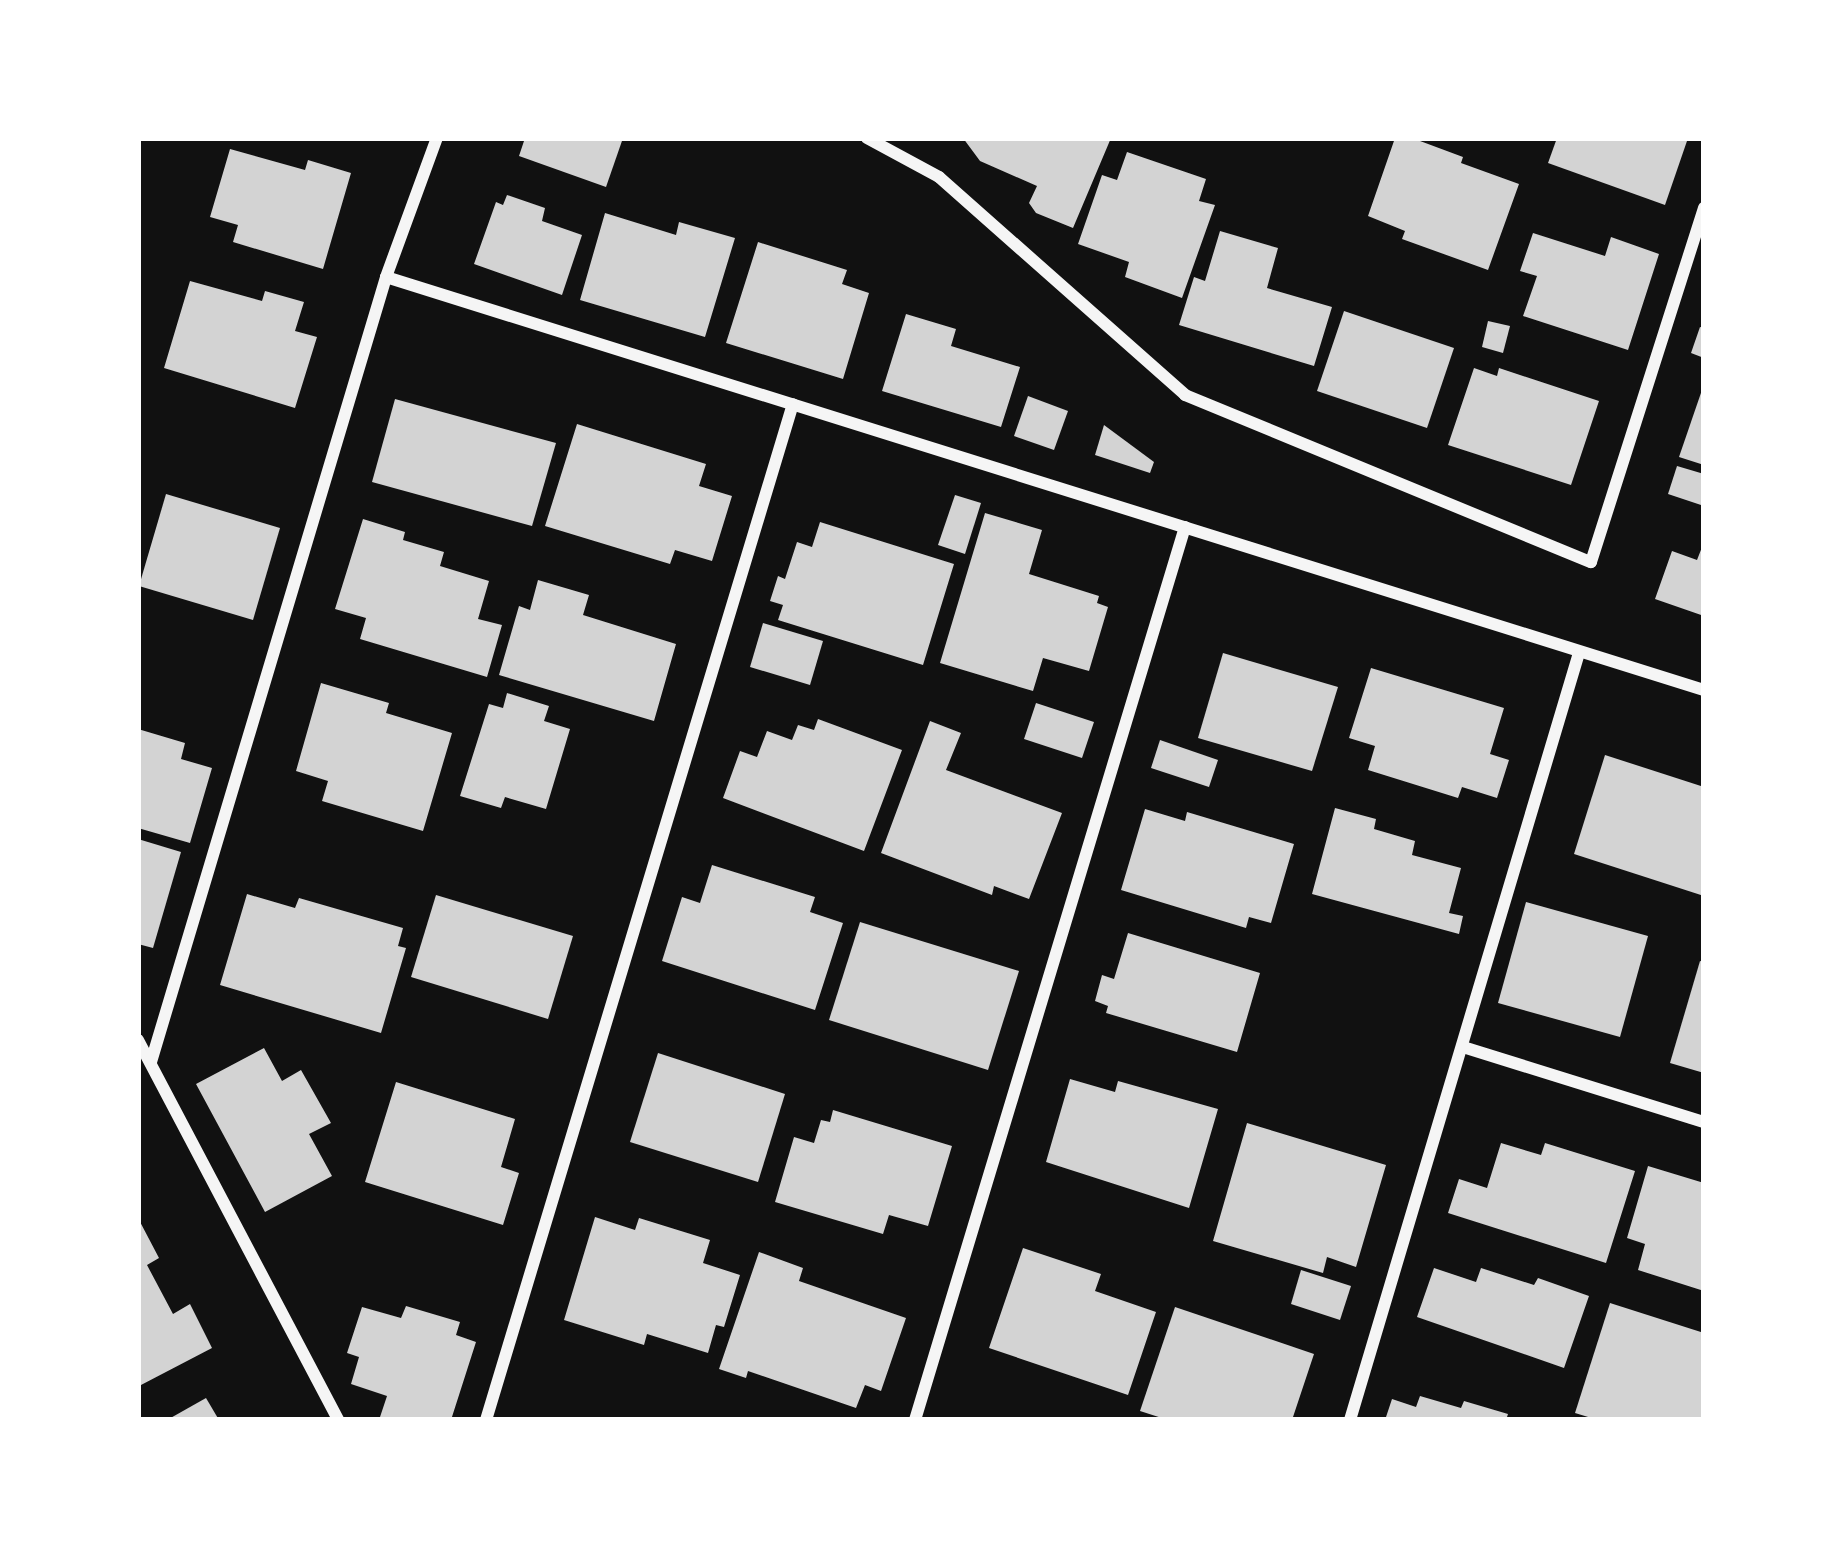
<!DOCTYPE html>
<style>
body{margin:0}
#map{position:relative;width:1842px;height:1558px;overflow:hidden;background:#111;font-family:"DejaVu Sans",sans-serif}
div>[style]{position:absolute}
[style*='--x']{left:calc(var(--x)*1px);top:calc(var(--y)*1px);width:calc(var(--w)*1px);rotate:calc(var(--a)*1deg)}
.building>*{inset:0;background:#d3d3d3}
.minor>*{height:12px;margin:-6px;padding:0 6px;transform-origin:6px;border-radius:6px;background:#f5f5f5}
span{translate:-50% -50%;white-space:nowrap;text-align:center;line-height:1.15;-webkit-text-stroke:12px #fff;paint-order:stroke}
.frame{position:absolute;inset:0;border:141px solid #fff;pointer-events:none}
</style>
<div id="map">
<div class="building">
<i style="clip-path:polygon(525px 138px,623px 138px,606px 187px,519px 156px)"></i>
<i style="clip-path:polygon(963px 138px,1111px 138px,1073px 228px,1036px 213px,1029px 203px,1037px 186px,980px 161px)"></i>
<i style="clip-path:polygon(1395px 138px,1412px 138px,1463px 157px,1461px 163px,1519px 184px,1488px 270px,1402px 239px,1405px 231px,1368px 216px)"></i>
<i style="clip-path:polygon(1557px 138px,1688px 138px,1665px 205px,1548px 163px)"></i>
<i style="clip-path:polygon(230px 149px,305px 170px,308px 160px,351px 173px,323px 269px,233px 242px,238px 225px,210px 217px)"></i>
<i style="clip-path:polygon(1127px 152px,1206px 179px,1199px 201px,1215px 205px,1182px 298px,1125px 277px,1129px 262px,1078px 244px,1102px 175px,1117px 180px)"></i>
<i style="clip-path:polygon(507px 195px,545px 208px,542px 221px,582px 235px,562px 295px,474px 264px,496px 202px,503px 205px)"></i>
<i style="clip-path:polygon(605px 213px,676px 235px,679px 222px,735px 238px,705px 337px,580px 300px)"></i>
<i style="clip-path:polygon(1220px 231px,1278px 248px,1267px 288px,1332px 307px,1314px 366px,1179px 325px,1194px 277px,1205px 281px)"></i>
<i style="clip-path:polygon(1533px 233px,1605px 256px,1611px 237px,1659px 254px,1628px 350px,1523px 316px,1537px 276px,1520px 271px)"></i>
<i style="clip-path:polygon(758px 242px,847px 270px,842px 284px,869px 293px,843px 379px,726px 343px)"></i>
<i style="clip-path:polygon(190px 281px,262px 301px,265px 291px,304px 302px,295px 331px,317px 337px,295px 408px,164px 368px)"></i>
<i style="clip-path:polygon(1344px 311px,1454px 348px,1427px 428px,1317px 391px)"></i>
<i style="clip-path:polygon(906px 314px,956px 329px,951px 346px,1020px 367px,1001px 427px,882px 391px)"></i>
<i style="clip-path:polygon(1488px 321px,1510px 326px,1503px 353px,1482px 347px)"></i>
<i style="clip-path:polygon(1700px 327px,1704px 328px,1704px 358px,1691px 353px)"></i>
<i style="clip-path:polygon(1474px 368px,1497px 376px,1499px 368px,1599px 401px,1571px 485px,1448px 445px)"></i>
<i style="clip-path:polygon(1703px 387px,1704px 387px,1704px 465px,1679px 457px)"></i>
<i style="clip-path:polygon(1028px 396px,1068px 411px,1054px 450px,1014px 436px)"></i>
<i style="clip-path:polygon(395px 399px,556px 443px,532px 526px,372px 482px)"></i>
<i style="clip-path:polygon(577px 424px,706px 464px,699px 486px,732px 496px,712px 561px,675px 550px,670px 564px,545px 526px)"></i>
<i style="clip-path:polygon(1104px 425px,1154px 462px,1150px 473px,1095px 455px)"></i>
<i style="clip-path:polygon(1677px 466px,1704px 474px,1704px 506px,1668px 494px)"></i>
<i style="clip-path:polygon(166px 494px,280px 528px,253px 620px,139px 586px)"></i>
<i style="clip-path:polygon(955px 495px,981px 503px,965px 554px,938px 545px)"></i>
<i style="clip-path:polygon(985px 513px,1042px 530px,1029px 574px,1099px 596px,1097px 603px,1108px 607px,1089px 671px,1043px 658px,1033px 691px,940px 663px)"></i>
<i style="clip-path:polygon(363px 519px,405px 532px,403px 540px,444px 552px,440px 566px,489px 581px,478px 619px,502px 625px,487px 677px,360px 639px,366px 618px,335px 609px)"></i>
<i style="clip-path:polygon(820px 522px,954px 564px,923px 665px,778px 620px,783px 605px,770px 601px,778px 576px,785px 579px,797px 542px,812px 547px)"></i>
<i style="clip-path:polygon(1704px 542px,1704px 616px,1655px 599px,1672px 551px,1697px 560px)"></i>
<i style="clip-path:polygon(538px 580px,589px 595px,583px 615px,676px 644px,654px 721px,499px 675px,519px 606px,530px 610px)"></i>
<i style="clip-path:polygon(763px 623px,823px 641px,810px 685px,750px 667px)"></i>
<i style="clip-path:polygon(1223px 653px,1338px 687px,1312px 771px,1198px 738px)"></i>
<i style="clip-path:polygon(1371px 668px,1504px 708px,1490px 754px,1509px 760px,1497px 798px,1462px 787px,1458px 798px,1368px 770px,1375px 746px,1349px 738px)"></i>
<i style="clip-path:polygon(321px 683px,389px 703px,386px 713px,452px 733px,423px 831px,322px 801px,328px 781px,296px 771px)"></i>
<i style="clip-path:polygon(507px 693px,549px 706px,544px 721px,570px 729px,546px 809px,505px 797px,501px 808px,460px 796px,489px 704px,503px 708px)"></i>
<i style="clip-path:polygon(1036px 703px,1094px 722px,1082px 758px,1024px 739px)"></i>
<i style="clip-path:polygon(818px 719px,902px 750px,864px 851px,723px 798px,740px 751px,757px 757px,767px 731px,792px 740px,798px 725px,814px 730px)"></i>
<i style="clip-path:polygon(930px 721px,961px 733px,946px 770px,1062px 813px,1029px 899px,994px 886px,992px 895px,881px 853px)"></i>
<i style="clip-path:polygon(138px 729px,185px 743px,181px 759px,212px 768px,190px 843px,138px 828px)"></i>
<i style="clip-path:polygon(1160px 740px,1218px 760px,1209px 787px,1151px 768px)"></i>
<i style="clip-path:polygon(1605px 755px,1704px 787px,1704px 896px,1574px 854px)"></i>
<i style="clip-path:polygon(1335px 808px,1376px 819px,1374px 829px,1415px 841px,1412px 855px,1461px 868px,1449px 913px,1463px 916px,1459px 934px,1312px 894px)"></i>
<i style="clip-path:polygon(1145px 809px,1185px 821px,1187px 812px,1294px 844px,1271px 923px,1249px 917px,1246px 928px,1121px 890px)"></i>
<i style="clip-path:polygon(138px 839px,181px 852px,153px 948px,138px 944px)"></i>
<i style="clip-path:polygon(712px 865px,815px 897px,810px 912px,843px 923px,815px 1010px,662px 961px,682px 897px,700px 903px)"></i>
<i style="clip-path:polygon(247px 894px,295px 908px,299px 898px,403px 928px,398px 946px,406px 948px,381px 1033px,220px 985px)"></i>
<i style="clip-path:polygon(436px 895px,573px 936px,548px 1019px,411px 977px)"></i>
<i style="clip-path:polygon(1526px 902px,1648px 936px,1620px 1037px,1498px 1003px)"></i>
<i style="clip-path:polygon(860px 922px,1019px 971px,988px 1070px,829px 1020px)"></i>
<i style="clip-path:polygon(1128px 933px,1260px 973px,1237px 1052px,1106px 1013px,1108px 1006px,1095px 1001px,1102px 975px,1114px 979px)"></i>
<i style="clip-path:polygon(1700px 961px,1704px 962px,1704px 1073px,1670px 1063px)"></i>
<i style="clip-path:polygon(264px 1048px,282px 1081px,301px 1070px,331px 1123px,309px 1134px,332px 1176px,265px 1212px,196px 1084px)"></i>
<i style="clip-path:polygon(658px 1053px,785px 1094px,758px 1182px,630px 1142px)"></i>
<i style="clip-path:polygon(1070px 1079px,1115px 1092px,1118px 1081px,1218px 1109px,1189px 1208px,1046px 1162px)"></i>
<i style="clip-path:polygon(396px 1082px,515px 1119px,501px 1167px,519px 1173px,503px 1225px,365px 1182px)"></i>
<i style="clip-path:polygon(833px 1110px,952px 1146px,928px 1226px,889px 1215px,883px 1234px,775px 1202px,794px 1137px,814px 1143px,821px 1120px,830px 1122px)"></i>
<i style="clip-path:polygon(1247px 1123px,1386px 1165px,1356px 1267px,1327px 1257px,1323px 1273px,1213px 1241px)"></i>
<i style="clip-path:polygon(1501px 1143px,1541px 1155px,1545px 1143px,1635px 1171px,1606px 1263px,1448px 1213px,1459px 1179px,1487px 1188px)"></i>
<i style="clip-path:polygon(1648px 1166px,1704px 1183px,1704px 1291px,1638px 1270px,1645px 1244px,1627px 1238px)"></i>
<i style="clip-path:polygon(595px 1217px,635px 1230px,639px 1218px,710px 1240px,703px 1263px,740px 1275px,724px 1327px,716px 1325px,708px 1353px,647px 1334px,644px 1345px,564px 1320px)"></i>
<i style="clip-path:polygon(138px 1218px,159px 1258px,147px 1265px,173px 1314px,190px 1304px,212px 1348px,141px 1385px)"></i>
<i style="clip-path:polygon(1023px 1248px,1101px 1274px,1095px 1291px,1156px 1312px,1128px 1395px,989px 1348px)"></i>
<i style="clip-path:polygon(759px 1252px,803px 1268px,799px 1281px,906px 1318px,881px 1391px,865px 1385px,856px 1408px,748px 1371px,746px 1378px,719px 1369px)"></i>
<i style="clip-path:polygon(1434px 1268px,1476px 1282px,1481px 1268px,1534px 1285px,1538px 1278px,1589px 1296px,1564px 1368px,1417px 1317px)"></i>
<i style="clip-path:polygon(1301px 1270px,1351px 1286px,1340px 1320px,1291px 1304px)"></i>
<i style="clip-path:polygon(1610px 1303px,1704px 1333px,1704px 1420px,1598px 1420px,1575px 1413px)"></i>
<i style="clip-path:polygon(406px 1306px,460px 1322px,456px 1335px,476px 1342px,451px 1420px,379px 1420px,387px 1396px,351px 1384px,359px 1357px,347px 1353px,362px 1307px,401px 1318px)"></i>
<i style="clip-path:polygon(1175px 1307px,1314px 1354px,1292px 1420px,1168px 1420px,1140px 1411px)"></i>
<i style="clip-path:polygon(1420px 1396px,1461px 1408px,1464px 1401px,1508px 1414px,1506px 1420px,1385px 1420px,1392px 1399px,1416px 1407px)"></i>
<i style="clip-path:polygon(206px 1398px,219px 1420px,167px 1420px)"></i>
</div>
<div class="minor">
<i style="--x:867;--y:138;--w:82;--a:28.4"></i>
<i style="--x:939;--y:177;--w:329;--a:41.5"></i>
<i style="--x:1185;--y:395;--w:439;--a:22.4"></i>
<i style="--x:1591;--y:562;--w:372;--a:-72.3"></i>
<i style="--x:386;--y:277;--w:1381;--a:17.4"></i>
<i style="--x:138;--y:1040;--w:429;--a:62.2"></i>
<i style="--x:1463;--y:1047;--w:252;--a:17.3"></i>
<i style="--x:151;--y:1062;--w:819;--a:-73.33"></i>
<i style="--x:386;--y:277;--w:148;--a:-69.9"></i>
<i style="--x:486;--y:1420;--w:1061;--a:-73.19"></i>
<i style="--x:915;--y:1420;--w:933;--a:-73.18"></i>
<i style="--x:1350;--y:1420;--w:800;--a:-73.38"></i>
</div>
<div class="frame"></div>
</div>
